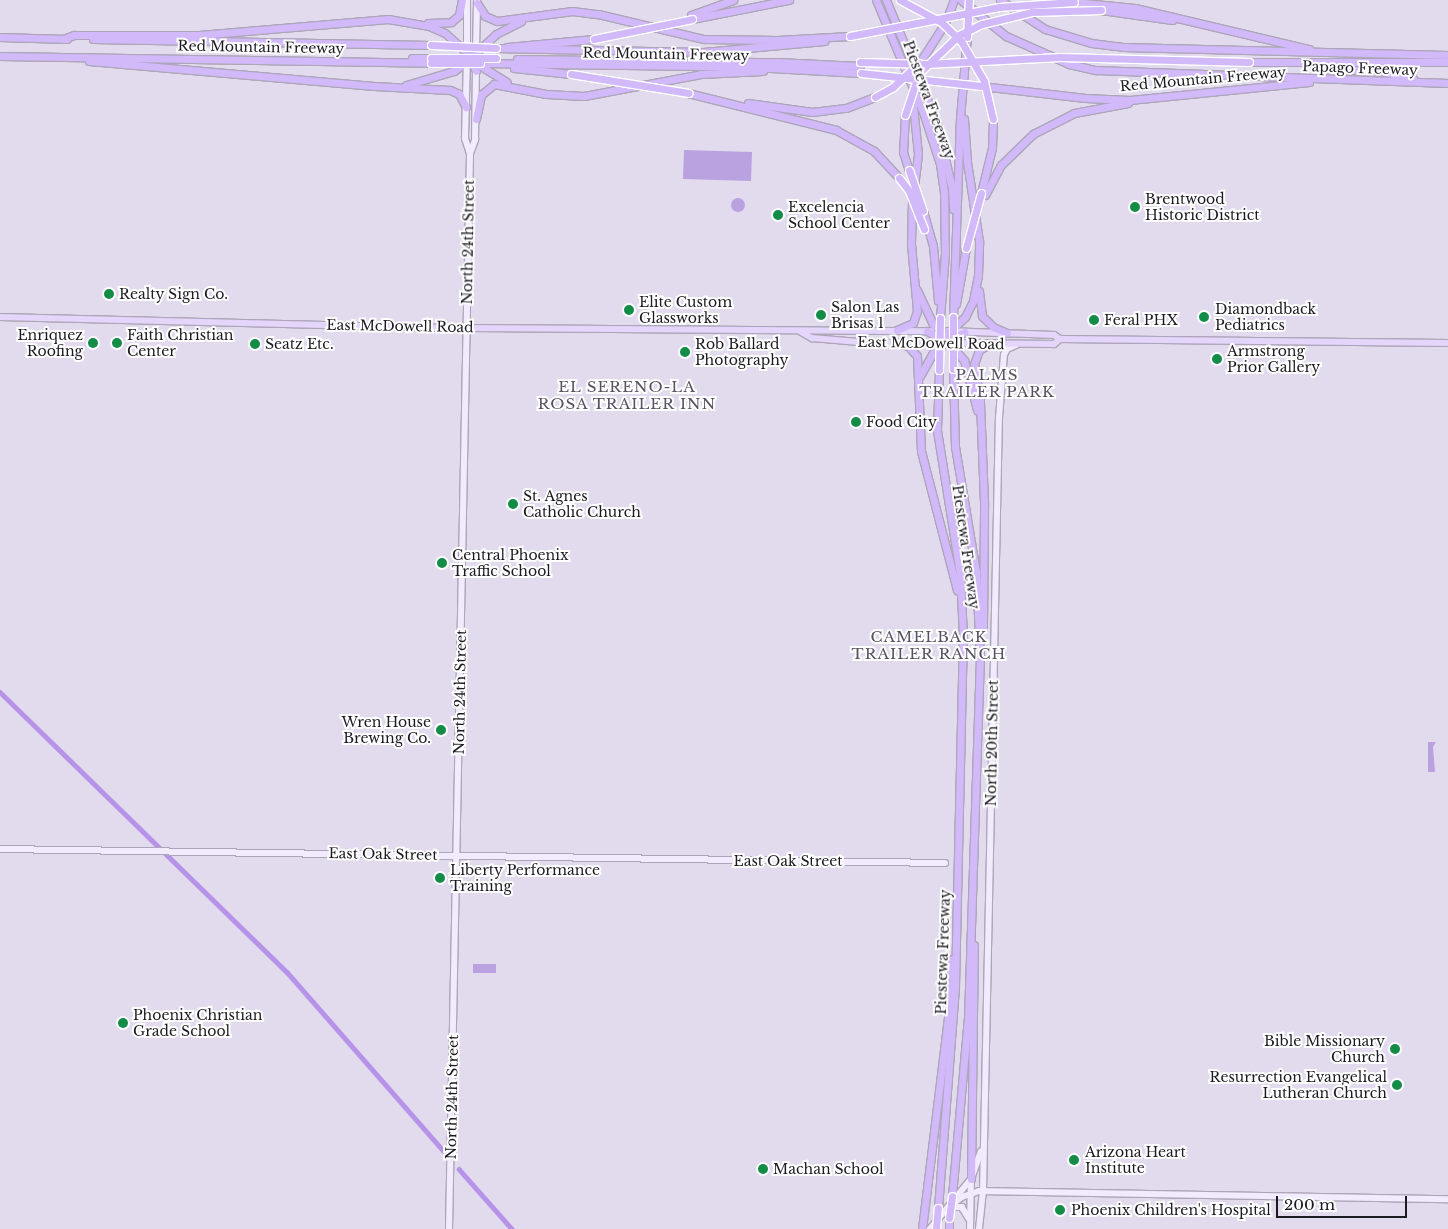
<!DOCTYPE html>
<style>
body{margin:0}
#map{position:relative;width:1448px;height:1229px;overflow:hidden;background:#e1dbed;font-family:"Libre Baskerville",serif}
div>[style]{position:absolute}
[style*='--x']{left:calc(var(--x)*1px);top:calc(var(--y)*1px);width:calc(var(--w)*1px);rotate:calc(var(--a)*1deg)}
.green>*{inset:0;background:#baa2e1}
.round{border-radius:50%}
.canal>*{height:4.5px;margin:-2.25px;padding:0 2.25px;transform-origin:2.25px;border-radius:2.25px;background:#b693e8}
.roads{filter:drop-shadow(1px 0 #ada6b8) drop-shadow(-1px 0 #ada6b8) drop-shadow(0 1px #ada6b8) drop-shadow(0 -1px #ada6b8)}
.secondary>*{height:5.5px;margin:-2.75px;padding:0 2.75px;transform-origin:2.75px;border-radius:2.75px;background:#f2eafd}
.primary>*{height:6px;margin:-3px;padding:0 3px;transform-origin:3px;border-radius:3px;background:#e4d5fb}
.highway>*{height:7px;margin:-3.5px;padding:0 3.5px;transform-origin:3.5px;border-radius:3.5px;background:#d2b9f9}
.bridges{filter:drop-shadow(1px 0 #fff) drop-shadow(-1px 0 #fff) drop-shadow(0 1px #fff) drop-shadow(0 -1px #fff)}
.highway-bridge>*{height:7px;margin:-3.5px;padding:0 3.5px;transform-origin:3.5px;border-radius:3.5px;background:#d2b9f9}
.dots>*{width:14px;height:14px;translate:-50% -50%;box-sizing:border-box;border:2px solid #fff;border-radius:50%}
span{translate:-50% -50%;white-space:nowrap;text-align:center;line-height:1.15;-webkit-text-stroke:4px #fff;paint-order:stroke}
.street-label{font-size:14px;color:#1c1a21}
.poi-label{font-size:14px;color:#1c1a21}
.left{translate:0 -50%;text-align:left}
.right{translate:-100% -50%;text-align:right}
.neighbourhood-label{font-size:15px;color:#575161;letter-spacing:1px}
.scale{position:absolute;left:1276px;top:1196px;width:131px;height:22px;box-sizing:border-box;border:2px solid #1c1a21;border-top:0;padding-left:6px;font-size:15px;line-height:18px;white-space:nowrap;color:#1c1a21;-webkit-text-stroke:4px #fff;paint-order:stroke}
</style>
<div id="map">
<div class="green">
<i style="clip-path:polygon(684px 150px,752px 152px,751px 181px,683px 179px)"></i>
<i class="round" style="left:731px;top:198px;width:14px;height:14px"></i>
<i style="clip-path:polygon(1428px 742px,1436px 742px,1433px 747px,1435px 772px,1428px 772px)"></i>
<i style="clip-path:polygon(473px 964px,496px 964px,496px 973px,473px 973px)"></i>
</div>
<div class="canal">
<i style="--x:0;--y:692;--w:401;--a:44.3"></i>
<i style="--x:287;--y:972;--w:237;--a:48.8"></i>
<i style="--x:459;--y:1169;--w:80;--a:48.5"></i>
</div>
<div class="roads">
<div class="secondary">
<i style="--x:467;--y:50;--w:50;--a:-90"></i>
<i style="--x:476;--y:51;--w:49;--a:-88.8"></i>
<i style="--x:470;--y:154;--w:15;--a:-70"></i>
<i style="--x:475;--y:140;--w:73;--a:-89.2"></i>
<i style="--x:0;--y:849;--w:945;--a:0.85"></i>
<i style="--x:950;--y:1206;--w:15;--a:-37"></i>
<i style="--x:962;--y:1197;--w:18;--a:-19"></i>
<i style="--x:979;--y:1191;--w:469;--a:1"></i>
<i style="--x:950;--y:1207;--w:12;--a:0"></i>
<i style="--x:962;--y:1207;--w:13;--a:58"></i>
<i style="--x:449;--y:1229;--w:1075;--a:-88.88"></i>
<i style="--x:470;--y:154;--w:16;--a:-108"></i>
<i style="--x:465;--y:139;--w:80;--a:-88.6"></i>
<i style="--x:930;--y:1229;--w:65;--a:-50.6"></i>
<i style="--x:971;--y:1179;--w:29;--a:-70"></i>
<i style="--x:970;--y:1229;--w:50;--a:-88.9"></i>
<i style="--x:979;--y:1229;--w:37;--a:-84"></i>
<i style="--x:983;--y:1192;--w:774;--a:-88.82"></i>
<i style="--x:999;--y:418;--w:63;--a:-85.5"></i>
<i style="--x:1004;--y:355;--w:7;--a:-63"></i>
<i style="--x:1007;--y:349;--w:10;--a:-24"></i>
</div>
<div class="primary">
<i style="--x:0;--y:317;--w:466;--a:1.4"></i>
<i style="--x:466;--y:328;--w:465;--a:0.4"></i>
<i style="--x:948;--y:331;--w:106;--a:2.2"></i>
<i style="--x:1054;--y:335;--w:7;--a:34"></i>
<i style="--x:1060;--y:339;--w:388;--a:0.6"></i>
<i style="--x:801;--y:332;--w:13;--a:29"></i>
<i style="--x:812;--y:338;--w:47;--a:4.9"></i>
<i style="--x:859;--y:342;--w:74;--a:0.8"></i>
<i style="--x:955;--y:343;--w:99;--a:0.6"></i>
<i style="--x:1054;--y:344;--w:8;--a:-40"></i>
</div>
<div class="highway">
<i style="--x:876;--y:0;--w:121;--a:67.2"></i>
<i style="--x:923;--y:112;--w:55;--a:71.9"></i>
<i style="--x:940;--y:164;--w:28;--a:82"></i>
<i style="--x:944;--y:192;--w:61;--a:89.1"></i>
<i style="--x:945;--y:253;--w:65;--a:94.4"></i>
<i style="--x:886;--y:0;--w:133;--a:67.5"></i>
<i style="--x:937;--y:123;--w:68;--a:77.2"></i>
<i style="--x:952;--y:189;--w:20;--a:87"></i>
<i style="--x:961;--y:0;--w:58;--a:38.7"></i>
<i style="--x:1006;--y:36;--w:69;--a:24"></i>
<i style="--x:1069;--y:64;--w:28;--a:13"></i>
<i style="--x:1096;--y:70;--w:352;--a:2.1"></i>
<i style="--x:1000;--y:0;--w:54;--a:32.8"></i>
<i style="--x:1045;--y:29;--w:48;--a:16.9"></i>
<i style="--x:1091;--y:43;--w:32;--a:7"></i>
<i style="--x:1123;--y:47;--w:325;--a:1.4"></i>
<i style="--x:1074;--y:2;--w:61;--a:5.6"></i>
<i style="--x:1135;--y:8;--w:179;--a:13.3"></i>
<i style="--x:477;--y:3;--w:15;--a:58"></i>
<i style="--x:485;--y:16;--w:13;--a:23"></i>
<i style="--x:497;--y:21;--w:76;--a:-7.6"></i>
<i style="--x:572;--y:11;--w:26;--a:7"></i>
<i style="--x:598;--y:14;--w:109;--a:13.3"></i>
<i style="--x:704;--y:39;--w:73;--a:0.8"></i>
<i style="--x:777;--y:40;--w:73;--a:-3.1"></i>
<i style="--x:1101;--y:10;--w:72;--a:8"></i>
<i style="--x:691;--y:15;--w:45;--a:-19.7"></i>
<i style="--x:692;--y:19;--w:99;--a:-11.1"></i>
<i style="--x:428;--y:23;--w:23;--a:-2"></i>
<i style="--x:451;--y:22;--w:11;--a:-41"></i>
<i style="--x:459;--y:15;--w:15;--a:-79"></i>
<i style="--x:0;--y:37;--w:67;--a:1.7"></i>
<i style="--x:63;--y:39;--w:12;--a:-20"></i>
<i style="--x:74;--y:35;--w:125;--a:0"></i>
<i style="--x:199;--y:35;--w:190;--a:-4.8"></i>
<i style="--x:388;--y:19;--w:42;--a:9.7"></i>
<i style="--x:429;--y:26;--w:17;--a:24"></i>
<i style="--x:445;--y:33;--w:25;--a:42"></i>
<i style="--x:464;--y:50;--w:24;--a:60"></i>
<i style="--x:93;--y:39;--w:338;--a:1"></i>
<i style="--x:507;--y:47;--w:87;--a:-5.3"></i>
<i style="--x:496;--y:48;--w:207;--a:1.1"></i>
<i style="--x:703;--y:52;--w:122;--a:-5.2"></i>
<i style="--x:479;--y:50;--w:23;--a:-43"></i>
<i style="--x:496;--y:34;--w:28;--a:-27"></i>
<i style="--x:0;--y:56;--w:431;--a:0.9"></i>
<i style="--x:412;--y:58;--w:19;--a:0"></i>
<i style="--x:517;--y:59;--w:260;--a:0.7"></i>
<i style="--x:777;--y:62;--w:83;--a:2.8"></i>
<i style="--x:89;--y:61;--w:286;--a:5"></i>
<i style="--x:374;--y:86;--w:76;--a:3"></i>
<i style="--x:450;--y:90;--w:10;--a:24"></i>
<i style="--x:459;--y:94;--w:15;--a:62"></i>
<i style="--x:920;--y:62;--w:46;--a:-57.3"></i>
<i style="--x:945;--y:23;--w:25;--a:-69"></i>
<i style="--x:1249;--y:62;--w:199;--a:0"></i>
<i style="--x:476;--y:63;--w:36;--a:32"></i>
<i style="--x:480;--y:63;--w:272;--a:0.8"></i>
<i style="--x:752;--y:67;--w:109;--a:3.2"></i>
<i style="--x:514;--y:68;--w:57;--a:6"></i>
<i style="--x:1324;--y:68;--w:61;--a:3.8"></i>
<i style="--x:1385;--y:72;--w:29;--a:14"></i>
<i style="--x:406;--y:85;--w:50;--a:-16.3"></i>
<i style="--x:454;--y:71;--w:20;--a:-37"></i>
<i style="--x:470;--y:59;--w:12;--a:-59"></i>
<i style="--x:981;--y:86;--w:105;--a:6.6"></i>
<i style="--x:1085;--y:98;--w:45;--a:2.5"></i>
<i style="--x:1130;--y:100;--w:180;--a:-5.7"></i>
<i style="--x:688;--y:93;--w:153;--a:14"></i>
<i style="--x:836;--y:130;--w:43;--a:28.9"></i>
<i style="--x:874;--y:151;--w:37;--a:47"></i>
<i style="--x:912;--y:95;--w:59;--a:84.2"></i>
<i style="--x:918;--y:154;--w:32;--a:97"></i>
<i style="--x:748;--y:103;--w:65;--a:8"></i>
<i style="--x:812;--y:112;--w:34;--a:-7"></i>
<i style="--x:846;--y:108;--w:31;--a:-21"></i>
<i style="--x:905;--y:115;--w:37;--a:93"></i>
<i style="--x:903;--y:152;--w:19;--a:72"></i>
<i style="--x:476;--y:119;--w:25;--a:-78"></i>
<i style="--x:481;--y:95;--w:17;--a:-40"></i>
<i style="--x:494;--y:84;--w:53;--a:10.9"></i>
<i style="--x:546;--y:94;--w:38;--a:3"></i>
<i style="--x:584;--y:96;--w:119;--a:-10.6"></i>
<i style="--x:701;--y:74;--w:62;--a:-2.8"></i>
<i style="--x:981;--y:193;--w:46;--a:-76.3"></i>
<i style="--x:992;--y:148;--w:29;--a:-88"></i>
<i style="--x:985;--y:195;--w:34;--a:-62"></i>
<i style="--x:1001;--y:165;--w:45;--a:-44.1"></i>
<i style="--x:1033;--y:134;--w:46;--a:-27.1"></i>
<i style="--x:1074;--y:113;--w:55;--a:-10.5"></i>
<i style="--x:923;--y:211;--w:36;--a:74"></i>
<i style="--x:933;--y:246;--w:55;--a:84.8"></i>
<i style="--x:917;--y:290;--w:38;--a:65"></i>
<i style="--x:933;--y:324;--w:33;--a:38"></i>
<i style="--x:979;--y:291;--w:25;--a:83"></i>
<i style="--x:982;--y:316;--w:16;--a:45"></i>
<i style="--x:993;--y:327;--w:15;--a:23"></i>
<i style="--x:956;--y:304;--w:57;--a:-79.9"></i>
<i style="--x:953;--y:317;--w:199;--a:-88"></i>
<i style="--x:960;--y:118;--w:81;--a:-85.1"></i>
<i style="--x:897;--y:330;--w:17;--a:-24"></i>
<i style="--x:913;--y:323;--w:13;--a:-72"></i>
<i style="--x:917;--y:311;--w:67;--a:-95.1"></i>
<i style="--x:911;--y:244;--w:45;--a:-88.7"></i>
<i style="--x:927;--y:331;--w:25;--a:29"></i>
<i style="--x:949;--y:343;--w:23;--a:49"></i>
<i style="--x:964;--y:360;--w:52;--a:75.4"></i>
<i style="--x:897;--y:343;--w:11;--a:15"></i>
<i style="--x:908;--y:346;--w:13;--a:48"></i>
<i style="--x:917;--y:356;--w:95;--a:87.6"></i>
<i style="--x:921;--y:451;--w:144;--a:75.5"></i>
<i style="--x:928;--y:343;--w:25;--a:-29"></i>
<i style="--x:950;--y:331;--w:21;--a:-43"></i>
<i style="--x:965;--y:317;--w:18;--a:-63"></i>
<i style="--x:973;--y:301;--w:25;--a:-79"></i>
<i style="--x:978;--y:276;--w:35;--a:-88"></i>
<i style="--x:979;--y:241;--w:80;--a:-98.6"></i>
<i style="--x:967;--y:162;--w:43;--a:-94"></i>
<i style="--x:920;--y:376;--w:31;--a:-61"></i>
<i style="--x:935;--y:349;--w:34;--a:-30"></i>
<i style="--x:983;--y:628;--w:126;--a:-89.5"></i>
<i style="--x:984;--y:502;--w:101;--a:-92.3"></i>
<i style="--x:980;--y:401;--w:37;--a:-99"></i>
<i style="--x:974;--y:364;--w:15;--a:-70"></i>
<i style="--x:979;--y:350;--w:13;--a:-29"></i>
<i style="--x:971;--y:1179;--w:234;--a:-89.3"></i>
<i style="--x:952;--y:1196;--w:179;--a:-84.9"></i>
<i style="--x:968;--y:1018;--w:360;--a:-88.1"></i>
<i style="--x:980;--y:658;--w:86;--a:-92.7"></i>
<i style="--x:976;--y:572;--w:127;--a:-99.5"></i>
<i style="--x:955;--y:447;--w:78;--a:-91.5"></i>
<i style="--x:938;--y:1208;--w:223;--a:-85.6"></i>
<i style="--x:955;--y:986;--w:349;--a:-88.7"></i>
<i style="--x:963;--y:637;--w:63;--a:-92.7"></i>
<i style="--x:960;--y:574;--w:146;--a:-99.1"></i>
<i style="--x:937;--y:430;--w:60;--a:-88.1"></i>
<i style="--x:922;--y:1229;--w:214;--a:-83"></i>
<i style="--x:948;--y:1017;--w:58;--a:-86.1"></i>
<i style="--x:949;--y:1229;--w:11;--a:-90"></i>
</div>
</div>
<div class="bridges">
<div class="highway-bridge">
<i style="--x:900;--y:0;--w:47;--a:28.2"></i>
<i style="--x:941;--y:22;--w:28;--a:44"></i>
<i style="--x:961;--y:41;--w:46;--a:60.1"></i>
<i style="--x:984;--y:81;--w:39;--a:77"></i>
<i style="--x:850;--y:36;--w:152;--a:-11"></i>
<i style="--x:999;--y:7;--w:75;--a:-3.8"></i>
<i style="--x:967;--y:37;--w:37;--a:-87"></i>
<i style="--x:594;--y:39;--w:100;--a:-11.5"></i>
<i style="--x:431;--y:45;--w:65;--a:2.6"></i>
<i style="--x:431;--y:58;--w:65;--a:0"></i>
<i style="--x:860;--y:62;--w:66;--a:1.7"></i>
<i style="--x:926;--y:64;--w:134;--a:-3"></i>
<i style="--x:1060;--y:57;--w:189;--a:1.5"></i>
<i style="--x:431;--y:63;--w:49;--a:0"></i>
<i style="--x:861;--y:73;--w:121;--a:6.2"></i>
<i style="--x:571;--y:74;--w:119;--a:9.2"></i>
<i style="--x:875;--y:97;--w:21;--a:-29"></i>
<i style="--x:893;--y:87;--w:35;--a:-43"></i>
<i style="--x:905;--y:115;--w:44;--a:-71.6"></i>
<i style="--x:919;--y:73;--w:55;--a:-43.5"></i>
<i style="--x:959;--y:35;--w:25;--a:-26"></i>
<i style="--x:982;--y:24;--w:51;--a:-13.5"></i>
<i style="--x:1032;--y:12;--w:69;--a:-1.7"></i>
<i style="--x:909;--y:170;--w:43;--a:71.1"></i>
<i style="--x:899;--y:178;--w:16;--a:52"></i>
<i style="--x:909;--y:191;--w:41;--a:68.5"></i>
<i style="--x:966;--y:248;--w:57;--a:-74.7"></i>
<i style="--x:953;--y:369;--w:52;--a:-90"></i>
<i style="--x:939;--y:370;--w:52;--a:-88.9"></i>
<i style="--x:949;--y:1218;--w:22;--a:-82"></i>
<i style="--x:936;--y:1229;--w:21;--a:-85"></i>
</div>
</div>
<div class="dots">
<i style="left:1135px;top:207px;background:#138c47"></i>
<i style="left:778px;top:215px;background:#138c47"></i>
<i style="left:109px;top:294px;background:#138c47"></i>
<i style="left:629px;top:310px;background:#138c47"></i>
<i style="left:821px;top:315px;background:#138c47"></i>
<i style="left:1204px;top:317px;background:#138c47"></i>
<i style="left:1094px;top:320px;background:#138c47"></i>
<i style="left:93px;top:343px;background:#138c47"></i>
<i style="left:117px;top:343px;background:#138c47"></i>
<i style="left:255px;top:344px;background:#138c47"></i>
<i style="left:685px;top:352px;background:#138c47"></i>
<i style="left:1217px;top:359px;background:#138c47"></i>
<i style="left:856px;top:422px;background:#138c47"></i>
<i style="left:513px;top:504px;background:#138c47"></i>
<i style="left:442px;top:563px;background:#138c47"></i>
<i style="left:441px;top:730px;background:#138c47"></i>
<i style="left:440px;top:878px;background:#138c47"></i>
<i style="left:123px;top:1023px;background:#138c47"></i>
<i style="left:1395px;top:1049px;background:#138c47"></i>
<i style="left:1397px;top:1085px;background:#138c47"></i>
<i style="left:1074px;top:1160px;background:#138c47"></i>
<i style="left:763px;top:1169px;background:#138c47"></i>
<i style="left:1060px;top:1210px;background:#138c47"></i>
</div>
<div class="street-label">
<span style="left:261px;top:47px;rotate:1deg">Red Mountain Freeway</span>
<span style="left:666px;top:54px;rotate:1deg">Red Mountain Freeway</span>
<span style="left:1360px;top:68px;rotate:2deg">Papago Freeway</span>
<span style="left:1203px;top:79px;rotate:-5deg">Red Mountain Freeway</span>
<span style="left:929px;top:100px;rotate:70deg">Piestewa Freeway</span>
<span style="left:468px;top:242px;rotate:-89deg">North 24th Street</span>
<span style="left:400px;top:326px;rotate:1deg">East McDowell Road</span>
<span style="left:931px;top:343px;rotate:1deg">East McDowell Road</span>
<span style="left:966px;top:547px;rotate:82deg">Piestewa Freeway</span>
<span style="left:460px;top:692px;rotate:-89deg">North 24th Street</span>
<span style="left:992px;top:743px;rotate:-89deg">North 20th Street</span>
<span style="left:383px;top:854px;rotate:1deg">East Oak Street</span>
<span style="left:788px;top:861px">East Oak Street</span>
<span style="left:943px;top:952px;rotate:-88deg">Piestewa Freeway</span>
<span style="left:452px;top:1097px;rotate:-89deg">North 24th Street</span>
</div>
<div class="poi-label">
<span class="left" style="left:1145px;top:207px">Brentwood<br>Historic District</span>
<span class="left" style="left:788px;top:215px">Excelencia<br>School Center</span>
<span class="left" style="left:119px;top:294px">Realty Sign Co.</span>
<span class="left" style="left:639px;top:310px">Elite Custom<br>Glassworks</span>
<span class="left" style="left:831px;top:315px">Salon Las<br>Brisas 1</span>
<span class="left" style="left:1215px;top:317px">Diamondback<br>Pediatrics</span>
<span class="left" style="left:1104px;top:320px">Feral PHX</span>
<span class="right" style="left:83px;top:343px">Enriquez<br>Roofing</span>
<span class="left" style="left:127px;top:343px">Faith Christian<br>Center</span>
<span class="left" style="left:265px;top:344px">Seatz Etc.</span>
<span class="left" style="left:695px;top:352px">Rob Ballard<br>Photography</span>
<span class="left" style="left:1227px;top:359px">Armstrong<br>Prior Gallery</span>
<span class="left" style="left:866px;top:422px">Food City</span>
<span class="left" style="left:523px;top:504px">St. Agnes<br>Catholic Church</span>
<span class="left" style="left:452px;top:563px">Central Phoenix<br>Traffic School</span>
<span class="right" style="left:431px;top:730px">Wren House<br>Brewing Co.</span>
<span class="left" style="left:450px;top:878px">Liberty Performance<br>Training</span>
<span class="left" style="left:133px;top:1023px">Phoenix Christian<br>Grade School</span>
<span class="right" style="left:1385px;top:1049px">Bible Missionary<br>Church</span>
<span class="right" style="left:1387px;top:1085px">Resurrection Evangelical<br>Lutheran Church</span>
<span class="left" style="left:1085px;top:1160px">Arizona Heart<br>Institute</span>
<span class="left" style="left:773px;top:1169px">Machan School</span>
<span class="left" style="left:1071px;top:1210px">Phoenix Children's Hospital</span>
</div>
<div class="neighbourhood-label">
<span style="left:987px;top:383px">PALMS<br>TRAILER PARK</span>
<span style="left:627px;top:395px">EL SERENO-LA<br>ROSA TRAILER INN</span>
<span style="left:929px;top:645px">CAMELBACK<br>TRAILER RANCH</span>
</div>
<div class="scale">200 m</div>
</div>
